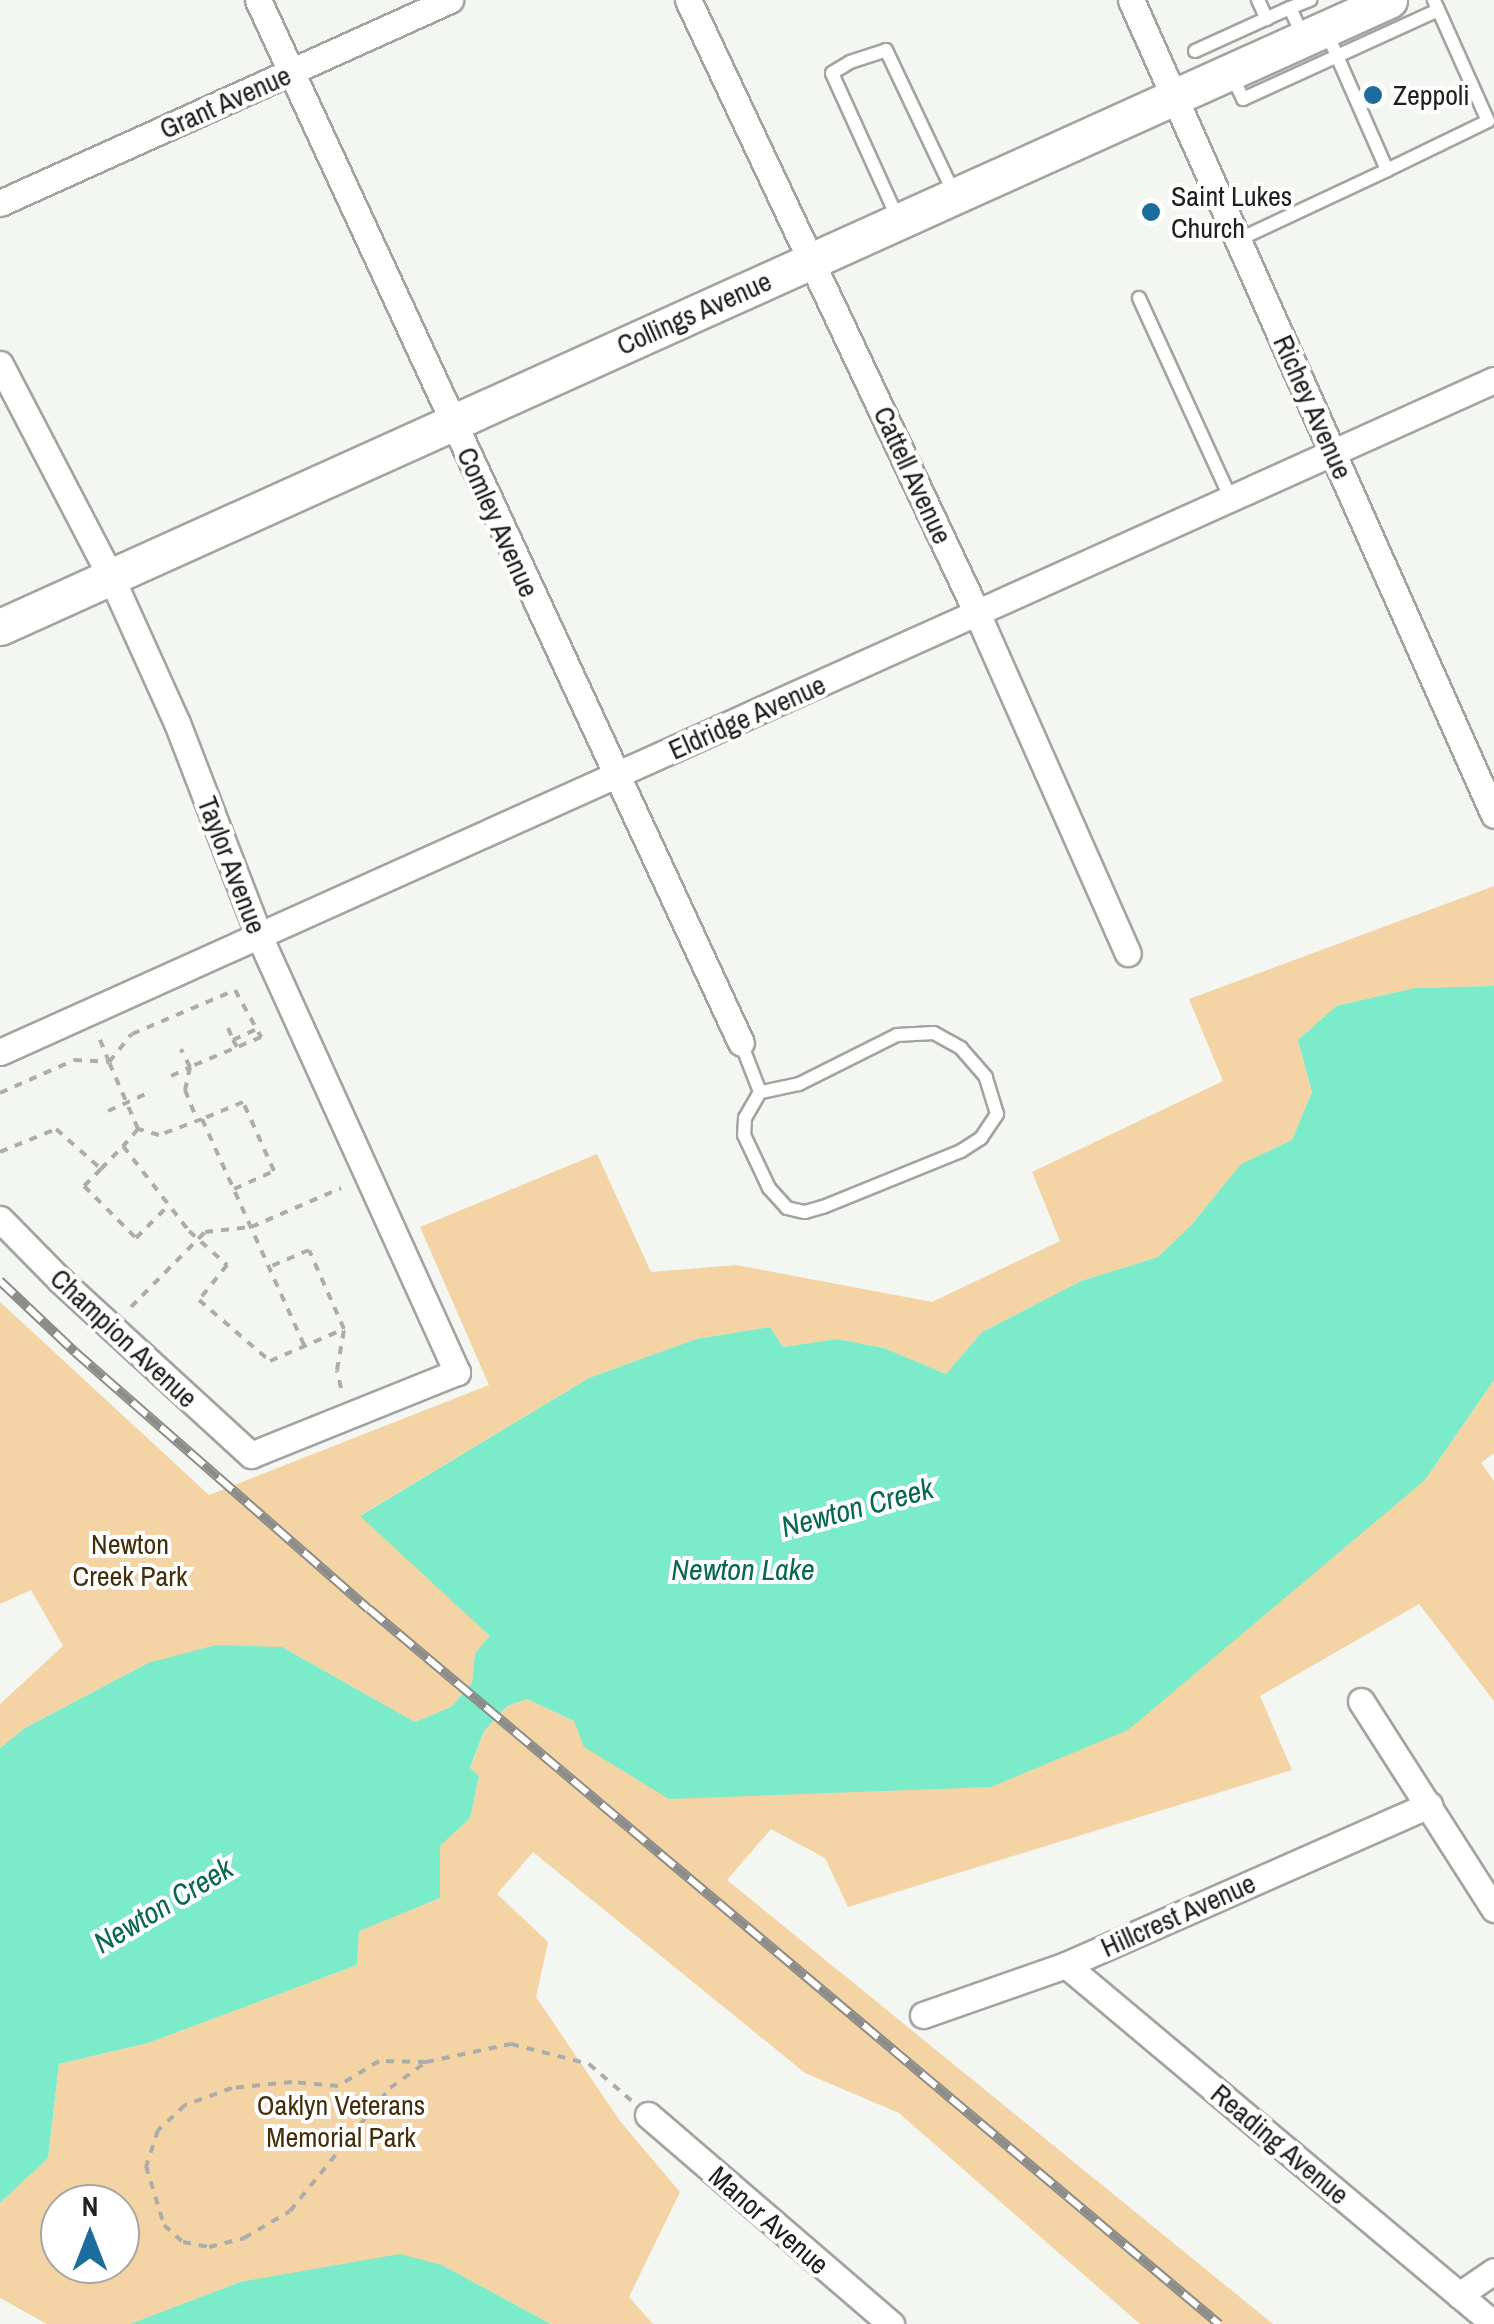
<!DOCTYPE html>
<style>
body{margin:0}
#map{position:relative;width:1494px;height:2324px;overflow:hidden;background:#f4f6f2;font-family:"Archivo Narrow",sans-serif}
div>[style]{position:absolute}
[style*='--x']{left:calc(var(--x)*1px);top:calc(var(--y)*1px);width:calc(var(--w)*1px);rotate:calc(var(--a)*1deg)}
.green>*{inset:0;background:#f4d4a4}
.water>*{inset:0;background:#7bebc9}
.path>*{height:4px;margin-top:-2px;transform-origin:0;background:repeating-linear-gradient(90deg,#acadaa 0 8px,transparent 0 16px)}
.roads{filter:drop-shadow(2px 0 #a2a4a1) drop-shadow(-2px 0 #a2a4a1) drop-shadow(0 2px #a2a4a1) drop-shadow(0 -2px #a2a4a1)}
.service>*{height:12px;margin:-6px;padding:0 6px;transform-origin:6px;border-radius:6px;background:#fff}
.minor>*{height:25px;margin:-12.5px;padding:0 12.5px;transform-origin:12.5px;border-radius:12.5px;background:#fff}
.secondary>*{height:35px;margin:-17.5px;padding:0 17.5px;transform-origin:17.5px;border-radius:17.5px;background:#fff}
.rail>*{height:10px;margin-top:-5px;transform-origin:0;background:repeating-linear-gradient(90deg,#fff 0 19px,#8c8d8a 0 38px);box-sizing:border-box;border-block:2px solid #8c8d8a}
.dots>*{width:28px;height:28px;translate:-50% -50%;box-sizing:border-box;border:5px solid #fff;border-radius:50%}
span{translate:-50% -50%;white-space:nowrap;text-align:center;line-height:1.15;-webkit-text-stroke:8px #fff;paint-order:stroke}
.poi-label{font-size:28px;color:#20201f}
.left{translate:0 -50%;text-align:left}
.street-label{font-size:28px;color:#20201f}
.park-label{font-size:28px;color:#442f0b}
.water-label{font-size:30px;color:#076751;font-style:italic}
.north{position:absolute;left:40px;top:2184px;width:100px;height:100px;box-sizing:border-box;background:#fff;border:2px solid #a6a6a5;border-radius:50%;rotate:0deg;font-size:28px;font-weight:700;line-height:40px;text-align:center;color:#20201f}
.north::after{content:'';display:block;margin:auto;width:35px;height:45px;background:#1d6c9e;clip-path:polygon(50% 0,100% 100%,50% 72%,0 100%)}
</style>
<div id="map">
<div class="green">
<i style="clip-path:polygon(1494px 886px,1494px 986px,1415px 988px,1336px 1006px,1298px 1040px,1312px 1092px,1292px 1140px,1241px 1164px,1192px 1224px,1158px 1257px,1081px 1281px,982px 1332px,946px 1374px,884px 1348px,837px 1339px,783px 1347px,770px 1327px,696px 1339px,589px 1378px,361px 1515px,491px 1636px,475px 1653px,472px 1683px,451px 1707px,415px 1722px,282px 1647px,148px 1663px,25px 1728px,0 1748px,0 1704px,63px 1646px,31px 1590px,0 1604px,0 1302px,209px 1495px,489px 1385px,420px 1227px,597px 1154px,651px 1272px,736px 1265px,932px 1302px,1060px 1241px,1032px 1172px,1223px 1081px,1189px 999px)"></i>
<i style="clip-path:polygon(evenodd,1494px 1380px,1494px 1453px,1481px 1463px,1494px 1481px,1494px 1701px,1419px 1604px,1260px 1696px,1292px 1770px,848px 1907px,825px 1858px,771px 1829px,727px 1880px,1273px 2324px,1140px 2324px,899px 2113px,805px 2073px,533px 1852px,497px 1894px,548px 1942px,536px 1997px,620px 2121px,680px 2192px,629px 2297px,653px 2324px,551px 2324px,442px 2265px,240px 2282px,130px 2324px,47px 2324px,0 2298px,0 2203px,48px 2158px,59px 2064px,148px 2043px,357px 1965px,358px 1931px,440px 1898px,440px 1846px,470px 1817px,479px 1777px,470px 1769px,484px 1731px,507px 1706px,527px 1699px,574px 1721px,1425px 1480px,1494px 1380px,60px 2204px,120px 2204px,120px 2264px,60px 2264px,60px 2204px)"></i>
</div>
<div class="water">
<i style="clip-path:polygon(1494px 986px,1494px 1380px,1425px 1480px,1128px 1730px,991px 1787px,669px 1799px,584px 1747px,574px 1721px,527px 1699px,507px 1706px,484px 1731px,470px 1768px,479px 1776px,470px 1818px,440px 1846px,440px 1898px,359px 1931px,357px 1965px,148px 2043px,59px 2064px,48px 2158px,0 2203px,0 1748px,25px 1728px,148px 1663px,216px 1645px,282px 1647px,415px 1722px,451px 1707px,472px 1683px,475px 1653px,490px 1636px,360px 1516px,589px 1378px,696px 1339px,770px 1327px,783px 1347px,837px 1339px,884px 1348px,946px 1374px,982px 1332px,1081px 1281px,1158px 1257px,1192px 1224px,1241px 1164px,1292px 1140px,1312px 1092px,1298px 1040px,1336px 1006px,1415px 988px)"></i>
<i style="clip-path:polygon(400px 2254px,442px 2265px,551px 2324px,130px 2324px,240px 2282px)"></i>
</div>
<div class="path">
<i style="--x:228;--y:1028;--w:13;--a:67"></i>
<i style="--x:237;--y:1047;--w:8;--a:-120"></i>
<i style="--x:233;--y:1040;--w:26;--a:-25"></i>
<i style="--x:171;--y:1076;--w:21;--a:-25"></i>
<i style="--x:190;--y:1067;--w:20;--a:-117"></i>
<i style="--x:0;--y:1093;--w:81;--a:-24"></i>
<i style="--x:74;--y:1060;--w:35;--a:3"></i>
<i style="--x:109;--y:1062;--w:32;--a:-112"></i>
<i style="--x:108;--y:1111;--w:46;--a:-24.3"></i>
<i style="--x:202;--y:1119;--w:46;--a:159.6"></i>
<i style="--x:159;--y:1135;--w:22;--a:-164"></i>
<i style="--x:138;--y:1129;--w:23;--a:131"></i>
<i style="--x:123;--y:1146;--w:108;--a:52.2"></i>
<i style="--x:189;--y:1231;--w:51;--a:41.8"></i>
<i style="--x:227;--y:1265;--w:45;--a:128.7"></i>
<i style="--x:199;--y:1300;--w:94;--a:40.7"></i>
<i style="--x:270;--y:1361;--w:81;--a:-23.4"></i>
<i style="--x:344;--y:1329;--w:86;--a:-113.9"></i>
<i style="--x:309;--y:1250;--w:43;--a:157"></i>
<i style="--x:138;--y:1129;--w:73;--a:-113.4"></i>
<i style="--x:109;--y:1062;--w:36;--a:-51"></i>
<i style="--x:132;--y:1034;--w:112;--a:-23.1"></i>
<i style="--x:235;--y:990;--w:54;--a:61"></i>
<i style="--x:261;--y:1037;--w:77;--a:157.1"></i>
<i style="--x:190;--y:1067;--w:24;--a:102"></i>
<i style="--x:185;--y:1090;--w:32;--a:68"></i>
<i style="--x:0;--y:1152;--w:61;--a:-22.3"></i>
<i style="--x:56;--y:1129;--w:60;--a:41.6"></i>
<i style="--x:101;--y:1169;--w:32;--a:-46"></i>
<i style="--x:101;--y:1169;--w:24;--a:135"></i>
<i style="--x:84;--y:1186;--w:74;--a:45"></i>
<i style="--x:136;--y:1238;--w:47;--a:-45"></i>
<i style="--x:234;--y:1189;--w:44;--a:-24.2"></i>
<i style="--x:274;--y:1171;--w:76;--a:-114.2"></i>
<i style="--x:243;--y:1102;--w:44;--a:157.5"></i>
<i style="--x:202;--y:1119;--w:248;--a:65.7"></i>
<i style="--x:131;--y:1307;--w:105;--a:-45.4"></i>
<i style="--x:205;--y:1232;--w:46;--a:-6.2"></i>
<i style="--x:251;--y:1227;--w:98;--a:-23.4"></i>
<i style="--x:341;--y:1388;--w:18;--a:-103"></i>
<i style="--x:337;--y:1370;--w:41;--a:-80.1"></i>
<i style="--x:426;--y:2062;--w:47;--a:-178.8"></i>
<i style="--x:379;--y:2061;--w:48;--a:148.6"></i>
<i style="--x:338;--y:2086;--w:46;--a:-175"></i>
<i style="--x:292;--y:2082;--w:60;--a:174.3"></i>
<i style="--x:232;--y:2088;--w:50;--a:160.1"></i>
<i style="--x:185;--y:2105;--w:37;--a:137"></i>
<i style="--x:158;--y:2130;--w:38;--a:108"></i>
<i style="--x:146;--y:2166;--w:62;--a:73"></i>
<i style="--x:164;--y:2225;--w:25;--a:42"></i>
<i style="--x:183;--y:2242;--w:26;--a:11"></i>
<i style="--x:209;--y:2247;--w:36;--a:-14"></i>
<i style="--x:244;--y:2238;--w:53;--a:-30.4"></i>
<i style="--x:290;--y:2211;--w:159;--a:-50.9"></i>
<i style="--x:390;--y:2088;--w:44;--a:-35.8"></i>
<i style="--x:426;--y:2062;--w:87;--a:-12"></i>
<i style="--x:511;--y:2044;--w:81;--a:14.4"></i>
<i style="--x:589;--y:2064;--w:57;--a:40.7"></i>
</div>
<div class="roads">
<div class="service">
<i style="--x:1258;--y:0;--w:21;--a:65"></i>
<i style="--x:1326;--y:31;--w:152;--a:66.3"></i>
<i style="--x:1387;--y:170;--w:112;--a:-25.9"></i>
<i style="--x:1488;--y:121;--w:133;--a:-114.1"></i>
<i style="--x:1303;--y:36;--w:31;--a:-115"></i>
<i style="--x:1290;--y:8;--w:22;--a:-22"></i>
<i style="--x:1195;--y:51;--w:104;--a:-24.4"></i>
<i style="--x:1231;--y:74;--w:28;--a:64"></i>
<i style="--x:1243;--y:99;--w:214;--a:-24.5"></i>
<i style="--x:899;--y:221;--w:162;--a:-114.4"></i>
<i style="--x:832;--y:73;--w:21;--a:-31"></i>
<i style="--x:850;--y:62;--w:38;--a:-18"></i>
<i style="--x:886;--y:50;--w:158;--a:64.6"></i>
<i style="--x:1240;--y:239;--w:162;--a:-25.1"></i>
<i style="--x:1139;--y:298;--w:221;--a:65.4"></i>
<i style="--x:741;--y:1043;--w:53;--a:68.8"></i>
<i style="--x:760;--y:1092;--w:30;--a:120"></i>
<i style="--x:745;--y:1118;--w:17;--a:93"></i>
<i style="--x:744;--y:1135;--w:59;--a:64.7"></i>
<i style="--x:769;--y:1188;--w:27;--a:48"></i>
<i style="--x:787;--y:1208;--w:18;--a:13"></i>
<i style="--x:805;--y:1212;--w:19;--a:-16"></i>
<i style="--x:823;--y:1207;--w:149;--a:-22.1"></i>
<i style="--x:961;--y:1151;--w:24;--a:-33"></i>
<i style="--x:981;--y:1138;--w:29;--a:-56"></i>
<i style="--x:997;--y:1114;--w:39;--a:-107"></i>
<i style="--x:986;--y:1077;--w:38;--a:-131"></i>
<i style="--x:961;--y:1048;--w:31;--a:-151"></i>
<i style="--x:934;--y:1033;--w:37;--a:177"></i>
<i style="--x:897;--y:1035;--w:110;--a:153.4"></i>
<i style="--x:799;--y:1084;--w:40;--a:168"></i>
</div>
<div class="minor">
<i style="--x:258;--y:0;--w:1149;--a:65.15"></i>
<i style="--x:688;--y:0;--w:678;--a:64.76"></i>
<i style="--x:977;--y:613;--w:372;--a:66.1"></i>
<i style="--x:1131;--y:0;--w:892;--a:65.99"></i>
<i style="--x:0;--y:203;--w:494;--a:-24.3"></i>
<i style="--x:0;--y:364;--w:240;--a:62.5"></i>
<i style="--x:111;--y:577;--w:160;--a:65.7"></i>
<i style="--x:177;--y:723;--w:230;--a:68.9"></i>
<i style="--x:260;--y:938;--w:477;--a:65.6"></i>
<i style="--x:457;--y:1372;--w:222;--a:158.1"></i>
<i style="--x:251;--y:1455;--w:258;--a:-137.5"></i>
<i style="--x:61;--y:1281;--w:87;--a:-134.5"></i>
<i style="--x:0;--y:1052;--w:1638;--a:-24.22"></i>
<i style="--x:1361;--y:1701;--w:247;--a:57.4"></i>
<i style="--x:1066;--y:1965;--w:559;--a:39.99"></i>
<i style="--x:923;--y:2015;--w:151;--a:-19.3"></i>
<i style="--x:1066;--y:1965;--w:397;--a:-23.8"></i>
<i style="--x:648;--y:2115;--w:321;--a:40.7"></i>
<i style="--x:1459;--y:2295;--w:42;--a:-34.4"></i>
</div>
<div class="secondary">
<i style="--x:0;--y:627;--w:1524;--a:-24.29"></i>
</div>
</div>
<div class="rail">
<i style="--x:0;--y:1281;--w:103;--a:43.4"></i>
<i style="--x:75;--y:1352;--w:390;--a:41.2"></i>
<i style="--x:369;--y:1609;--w:1111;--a:40.07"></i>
</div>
<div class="dots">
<i style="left:1373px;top:95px;background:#1d6c9e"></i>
<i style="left:1151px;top:212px;background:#1d6c9e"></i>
</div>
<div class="poi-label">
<span class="left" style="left:1393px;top:95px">Zeppoli</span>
<span class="left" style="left:1171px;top:212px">Saint Lukes<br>Church</span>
</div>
<div class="street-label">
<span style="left:225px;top:102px;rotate:-24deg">Grant Avenue</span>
<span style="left:694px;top:313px;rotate:-24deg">Collings Avenue</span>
<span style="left:1313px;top:407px;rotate:66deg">Richey Avenue</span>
<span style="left:913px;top:475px;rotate:65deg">Cattell Avenue</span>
<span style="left:498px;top:522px;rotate:66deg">Comley Avenue</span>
<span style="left:747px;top:717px;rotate:-24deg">Eldridge Avenue</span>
<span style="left:232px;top:865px;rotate:69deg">Taylor Avenue</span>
<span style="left:124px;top:1338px;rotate:43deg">Champion Avenue</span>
<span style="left:1178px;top:1915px;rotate:-24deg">Hillcrest Avenue</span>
<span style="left:1280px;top:2144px;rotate:40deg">Reading Avenue</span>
<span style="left:769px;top:2220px;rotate:41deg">Manor Avenue</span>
</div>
<div class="park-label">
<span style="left:130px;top:1560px">Newton<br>Creek Park</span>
<span style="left:341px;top:2121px">Oaklyn Veterans<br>Memorial Park</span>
</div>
<div class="water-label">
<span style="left:857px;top:1507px;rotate:-15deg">Newton Creek</span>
<span style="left:743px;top:1569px">Newton Lake</span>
<span style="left:163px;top:1905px;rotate:-31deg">Newton Creek</span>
</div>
<div class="north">N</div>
</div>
